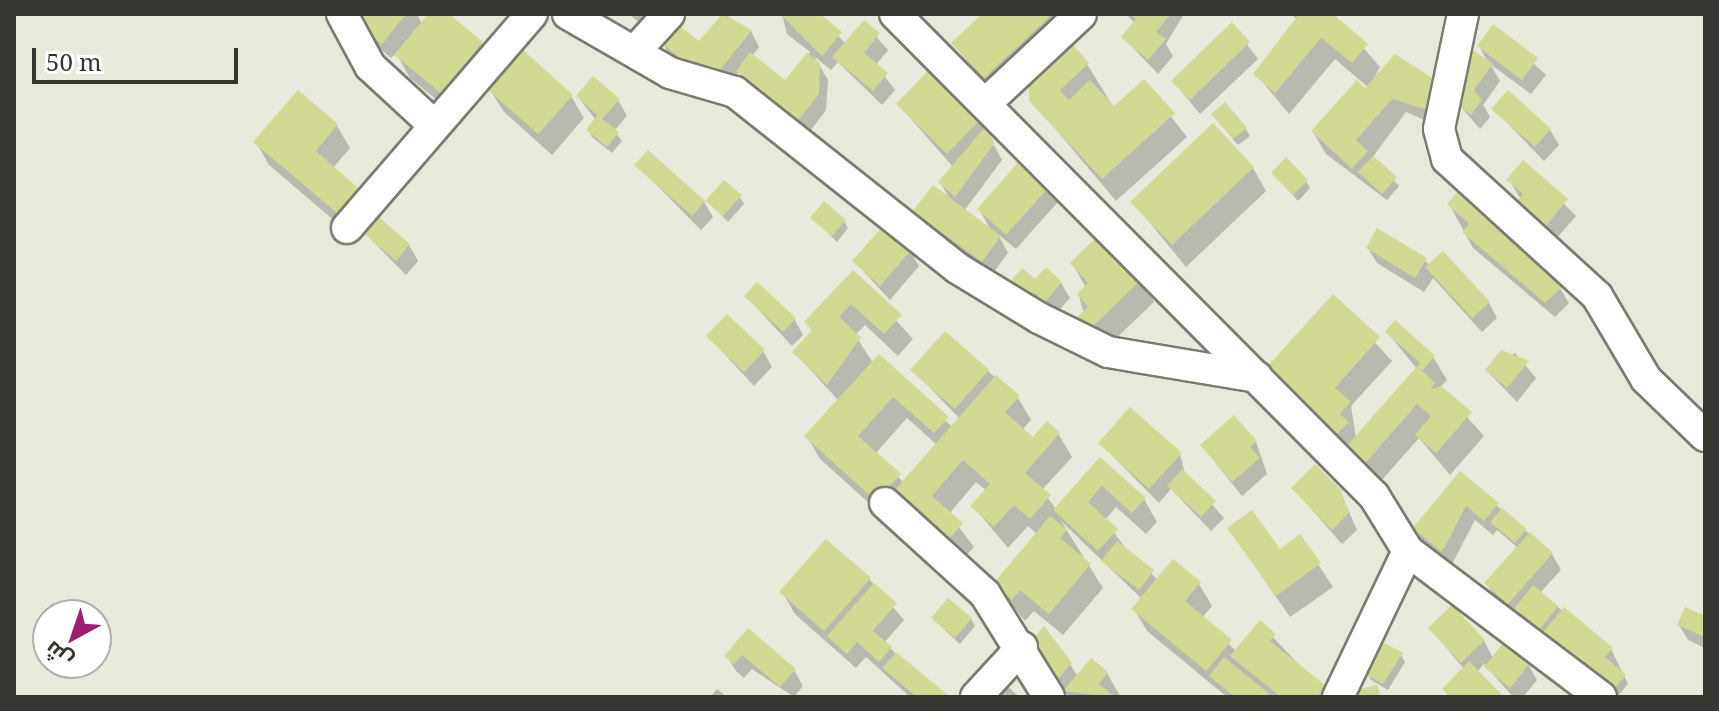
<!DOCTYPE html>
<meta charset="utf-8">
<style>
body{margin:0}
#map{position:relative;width:1719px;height:711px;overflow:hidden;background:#e7e9db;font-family:"Noto Serif",Cairo,serif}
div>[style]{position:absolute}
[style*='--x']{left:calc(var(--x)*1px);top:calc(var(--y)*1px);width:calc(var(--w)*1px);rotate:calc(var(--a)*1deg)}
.shadow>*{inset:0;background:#0003}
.building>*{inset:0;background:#d1d992}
.roads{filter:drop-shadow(2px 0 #7b7c70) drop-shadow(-2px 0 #7b7c70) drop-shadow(0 2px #7b7c70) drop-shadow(0 -2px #7b7c70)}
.minor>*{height:30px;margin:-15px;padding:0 15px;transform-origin:15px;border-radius:15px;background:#fff}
span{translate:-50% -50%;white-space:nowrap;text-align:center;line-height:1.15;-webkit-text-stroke:6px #fff;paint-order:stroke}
.frame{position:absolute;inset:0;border:16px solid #353630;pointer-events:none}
.north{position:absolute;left:32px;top:599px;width:80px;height:80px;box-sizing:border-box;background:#fff;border:2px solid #aeafac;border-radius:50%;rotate:220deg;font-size:22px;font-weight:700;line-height:32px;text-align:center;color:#353630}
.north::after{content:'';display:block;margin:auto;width:28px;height:36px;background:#9e1d70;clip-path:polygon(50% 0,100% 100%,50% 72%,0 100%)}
.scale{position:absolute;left:32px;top:48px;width:206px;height:36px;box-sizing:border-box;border:4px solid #353630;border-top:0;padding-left:10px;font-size:24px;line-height:28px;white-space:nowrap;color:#353630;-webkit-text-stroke:6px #fff;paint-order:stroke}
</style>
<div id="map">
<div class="shadow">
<i style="clip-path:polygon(370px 14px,417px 14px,422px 24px,430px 14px,446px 14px,482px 43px,495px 66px,455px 115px,410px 78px,396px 53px,391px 58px,370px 41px)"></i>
<i style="clip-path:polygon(629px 14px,672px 14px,653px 35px)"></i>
<i style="clip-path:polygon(724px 14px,751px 31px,759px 47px,752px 56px,786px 83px,810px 52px,787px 34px,782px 14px,817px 14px,846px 44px,864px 23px,888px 50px,876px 65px,895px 90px,882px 105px,838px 62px,831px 70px,814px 56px,828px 80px,826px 110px,808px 134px,739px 72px,728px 85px,670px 57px,662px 41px,700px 44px)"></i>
<i style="clip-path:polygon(985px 14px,1057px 14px,1068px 33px,998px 99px,954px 44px)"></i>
<i style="clip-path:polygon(1126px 14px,1184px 14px,1166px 44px,1173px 56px,1158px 74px,1123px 37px,1135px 23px)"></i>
<i style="clip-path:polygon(1291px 14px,1334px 14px,1380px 67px,1370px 86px,1432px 81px,1442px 97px,1436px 125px,1406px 112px,1372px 158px,1399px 186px,1387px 200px,1326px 154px,1313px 132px,1368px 87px,1335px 59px,1289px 114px,1256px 74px,1300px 22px)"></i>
<i style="clip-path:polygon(1232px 25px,1258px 59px,1200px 114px,1173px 81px)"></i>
<i style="clip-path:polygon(1494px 27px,1546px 75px,1531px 94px,1490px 64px,1500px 81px,1483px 105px,1490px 117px,1480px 129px,1455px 100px,1489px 64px,1479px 46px)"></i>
<i style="clip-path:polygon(1087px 64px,1114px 108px,1144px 82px,1187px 137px,1116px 201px,1031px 100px)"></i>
<i style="clip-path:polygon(490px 90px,571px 96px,584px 118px,552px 155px,504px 112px)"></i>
<i style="clip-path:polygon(578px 97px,618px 100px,627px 116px,614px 131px,622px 141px,612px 153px,592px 137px,588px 130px,596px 120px)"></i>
<i style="clip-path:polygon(898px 104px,980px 119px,1002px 160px,964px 211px,992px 232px,979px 209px,1049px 186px,1058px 202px,1016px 249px,998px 234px,1008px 253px,991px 276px,925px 227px,916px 212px,952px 203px,940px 182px,953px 167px)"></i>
<i style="clip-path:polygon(1494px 109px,1550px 130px,1559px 145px,1544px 161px)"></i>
<i style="clip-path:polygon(1218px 121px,1246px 129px,1250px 136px,1238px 145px)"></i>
<i style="clip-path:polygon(337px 126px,350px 148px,333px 168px,370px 212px,350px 234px,269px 165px,256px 142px)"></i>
<i style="clip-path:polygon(1523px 163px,1576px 216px,1550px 246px,1509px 180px)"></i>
<i style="clip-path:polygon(637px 165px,704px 202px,713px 217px,701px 230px)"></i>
<i style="clip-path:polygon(1253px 168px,1266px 191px,1186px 267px,1133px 202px)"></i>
<i style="clip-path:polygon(1273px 173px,1306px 181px,1310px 188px,1298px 201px)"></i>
<i style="clip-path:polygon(740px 197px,744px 204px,728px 222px,708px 201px)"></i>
<i style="clip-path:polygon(1449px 204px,1560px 288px,1569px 303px,1555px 317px,1473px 248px)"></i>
<i style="clip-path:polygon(813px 218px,844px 221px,848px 228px,837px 242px)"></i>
<i style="clip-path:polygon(363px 231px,409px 245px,418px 261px,406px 275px)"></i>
<i style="clip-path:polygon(1378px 231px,1489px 303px,1497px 318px,1482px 332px,1433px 278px,1424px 292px,1377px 263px,1368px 248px)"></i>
<i style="clip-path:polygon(910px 250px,919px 266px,890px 300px,855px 262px)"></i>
<i style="clip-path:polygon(1072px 263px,1141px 279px,1154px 302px,1102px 352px,1091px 341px,1079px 295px,1085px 286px)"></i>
<i style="clip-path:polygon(evenodd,853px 273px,913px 339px,898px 356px,865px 325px,855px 335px,873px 363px,953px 427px,960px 419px,913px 370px,988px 371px,1018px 398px,1031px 420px,1022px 430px,1033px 439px,1059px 435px,1072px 457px,1042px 490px,1056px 509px,1100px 460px,1144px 499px,1157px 522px,1146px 534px,1116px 507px,1105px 520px,1129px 553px,1158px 580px,1199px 584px,1212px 606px,1202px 618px,1237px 652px,1260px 623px,1329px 697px,1227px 697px,1147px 631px,1134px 609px,1142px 599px,1061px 521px,1103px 588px,1063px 635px,1034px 611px,1025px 621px,995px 584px,1037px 534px,1028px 526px,1008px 548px,973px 506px,987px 491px,976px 482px,949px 514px,974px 547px,962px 560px,890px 522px,820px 459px,807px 436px,839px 401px,794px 352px,813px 333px,807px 322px,853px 273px,907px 418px,937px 445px,904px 483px,875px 454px,907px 418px)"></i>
<i style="clip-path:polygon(1036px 282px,1061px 283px,1070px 298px,1054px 316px,1020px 299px)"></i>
<i style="clip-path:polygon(746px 296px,794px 319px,803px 335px,792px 346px)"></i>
<i style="clip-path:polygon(1333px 297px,1392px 361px,1351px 406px,1356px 438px,1417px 369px,1387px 332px,1433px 357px,1447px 380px,1440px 387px,1484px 436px,1450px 475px,1419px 438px,1375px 488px,1281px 391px)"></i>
<i style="clip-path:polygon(708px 336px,763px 351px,772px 367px,754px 386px)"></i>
<i style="clip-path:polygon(1515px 353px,1536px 378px,1517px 402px,1487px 371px)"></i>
<i style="clip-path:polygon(1256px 442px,1267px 474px,1242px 496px,1202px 446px)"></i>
<i style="clip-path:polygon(1101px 444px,1180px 454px,1185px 474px,1224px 518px,1211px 531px,1171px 489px,1159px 503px)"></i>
<i style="clip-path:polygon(1460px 473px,1552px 554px,1561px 570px,1540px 593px,1611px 649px,1628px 684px,1618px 696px,1496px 599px,1487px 584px,1518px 548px,1497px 530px,1493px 535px,1475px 520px,1451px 566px,1424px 544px,1415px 528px)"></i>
<i style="clip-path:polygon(1293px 488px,1340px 491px,1357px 530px,1342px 544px)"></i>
<i style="clip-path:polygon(1229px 529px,1279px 552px,1300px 537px,1333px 587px,1290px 617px)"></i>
<i style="clip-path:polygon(869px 579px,904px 620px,884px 643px,946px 697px,910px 697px,866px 657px,856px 668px,795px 614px,782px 592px)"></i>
<i style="clip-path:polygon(1705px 618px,1705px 648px,1688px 640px,1679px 625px)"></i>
<i style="clip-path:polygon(933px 619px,971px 619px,975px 626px,960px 644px)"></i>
<i style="clip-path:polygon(1430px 628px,1484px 641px,1493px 658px,1528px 664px,1537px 680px,1523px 697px,1513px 697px,1484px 664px,1477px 672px,1501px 697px,1449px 697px,1444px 689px,1464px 669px)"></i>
<i style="clip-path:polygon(748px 631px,794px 670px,803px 686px,794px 697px,752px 669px,744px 678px,736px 671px,727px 656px)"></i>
<i style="clip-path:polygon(1401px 655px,1405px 662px,1388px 690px,1371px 680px,1367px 673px)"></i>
<i style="clip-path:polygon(1039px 660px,1070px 664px,1078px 677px,1107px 673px,1120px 696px,1069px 697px)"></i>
<i style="clip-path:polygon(1004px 683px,1019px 697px,991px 697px)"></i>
<i style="clip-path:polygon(717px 689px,727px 697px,710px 697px)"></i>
</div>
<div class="building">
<i style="clip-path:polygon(367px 14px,406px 14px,382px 44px,358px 25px)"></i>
<i style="clip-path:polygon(428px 14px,449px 14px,483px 42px,441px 93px,394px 55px)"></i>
<i style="clip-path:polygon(722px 14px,752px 30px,720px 70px,697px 72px,659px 41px,675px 22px,699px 41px)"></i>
<i style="clip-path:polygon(780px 14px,820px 14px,842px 32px,822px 56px)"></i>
<i style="clip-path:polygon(982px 14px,1052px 14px,984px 78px,951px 43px)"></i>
<i style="clip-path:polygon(1131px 14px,1171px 14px,1156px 32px,1166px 39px,1148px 60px,1121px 37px,1136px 19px)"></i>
<i style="clip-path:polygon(1299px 14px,1333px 14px,1368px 44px,1352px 63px,1321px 38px,1275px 93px,1253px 74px)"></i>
<i style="clip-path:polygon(864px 20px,880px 33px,864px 53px,888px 73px,873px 91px,832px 57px)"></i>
<i style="clip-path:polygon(1232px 22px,1250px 42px,1190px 100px,1171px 81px)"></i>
<i style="clip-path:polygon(1493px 24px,1538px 58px,1522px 80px,1477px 46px)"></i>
<i style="clip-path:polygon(1071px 43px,1089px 63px,1060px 90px,1069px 100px,1090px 80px,1114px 106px,1144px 79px,1175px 113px,1102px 179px,1029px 101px,1029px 82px)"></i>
<i style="clip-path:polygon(1467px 46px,1493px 64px,1474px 90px,1482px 100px,1471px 115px,1452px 100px)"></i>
<i style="clip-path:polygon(523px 50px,573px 95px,538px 134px,488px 90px)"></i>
<i style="clip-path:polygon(750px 52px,785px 80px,807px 53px,820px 63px,819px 94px,798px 120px,736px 71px)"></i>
<i style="clip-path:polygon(1395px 54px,1434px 79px,1428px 110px,1392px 99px,1356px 140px,1368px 151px,1352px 169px,1311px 131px,1357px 80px,1365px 88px)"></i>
<i style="clip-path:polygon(931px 68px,982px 118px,947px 154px,896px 104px)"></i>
<i style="clip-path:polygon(593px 76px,620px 99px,602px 119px,619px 132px,607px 147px,586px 130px,597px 115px,576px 96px)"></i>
<i style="clip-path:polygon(298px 90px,338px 124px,316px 151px,358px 188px,337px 213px,253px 142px)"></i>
<i style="clip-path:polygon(1508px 90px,1551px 129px,1535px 147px,1491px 109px)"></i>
<i style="clip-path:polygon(1225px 102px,1247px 128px,1233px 139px,1211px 114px)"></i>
<i style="clip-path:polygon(1213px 123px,1254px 167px,1172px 245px,1130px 202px)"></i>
<i style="clip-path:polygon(987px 125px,994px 144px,955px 197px,938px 182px)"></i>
<i style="clip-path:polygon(648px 150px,705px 201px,692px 216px,634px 165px)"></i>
<i style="clip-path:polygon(1373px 156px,1397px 177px,1382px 194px,1358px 172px)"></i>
<i style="clip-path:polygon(1286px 157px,1308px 180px,1293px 195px,1271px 173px)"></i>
<i style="clip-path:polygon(1021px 159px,1051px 185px,1006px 235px,977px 209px)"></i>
<i style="clip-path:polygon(1523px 160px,1568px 199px,1541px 232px,1512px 208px,1523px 194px,1506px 180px)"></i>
<i style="clip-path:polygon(724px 180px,742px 195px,723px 216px,705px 201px)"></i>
<i style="clip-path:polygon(933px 185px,1001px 236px,982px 262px,913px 211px)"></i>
<i style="clip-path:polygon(1460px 189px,1562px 287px,1545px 303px,1462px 232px,1469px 224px,1447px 204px)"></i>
<i style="clip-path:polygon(824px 201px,846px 220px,832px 236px,810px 218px)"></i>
<i style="clip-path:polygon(375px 214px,410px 244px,396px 261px,361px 231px)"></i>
<i style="clip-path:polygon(884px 225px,912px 249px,880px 286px,852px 261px)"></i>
<i style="clip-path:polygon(1377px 228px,1427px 258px,1415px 278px,1366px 248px)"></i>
<i style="clip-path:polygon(1100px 234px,1143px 278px,1088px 331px,1076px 318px,1088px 307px,1077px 294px,1088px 283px,1070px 263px)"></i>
<i style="clip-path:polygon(1443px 251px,1490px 302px,1472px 318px,1425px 267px)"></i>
<i style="clip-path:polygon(1046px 267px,1062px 282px,1045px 302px,1035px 293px,1028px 301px,1009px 283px,1022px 268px,1035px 279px)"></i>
<i style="clip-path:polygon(853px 270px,902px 315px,884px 334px,851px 304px,839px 317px,861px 337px,827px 385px,792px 352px,812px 330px,804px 322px)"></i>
<i style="clip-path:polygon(757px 282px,796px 318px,783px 332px,744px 296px)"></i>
<i style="clip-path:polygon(1333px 294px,1380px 337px,1335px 388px,1351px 402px,1340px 414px,1349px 422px,1336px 435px,1265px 369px)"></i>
<i style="clip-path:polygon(727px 314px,765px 350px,744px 372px,706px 336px)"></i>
<i style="clip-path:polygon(1395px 320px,1435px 356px,1422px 371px,1435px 383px,1431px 389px,1441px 386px,1472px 412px,1436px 453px,1415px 435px,1431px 416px,1417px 404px,1362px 467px,1343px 450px,1420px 363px,1385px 332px)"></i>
<i style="clip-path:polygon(945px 331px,989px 370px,955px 409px,910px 370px)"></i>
<i style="clip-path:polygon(1501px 350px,1529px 361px,1507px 388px,1485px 370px)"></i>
<i style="clip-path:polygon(879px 354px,949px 417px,934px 433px,893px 397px,858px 436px,901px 474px,876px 501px,804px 436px)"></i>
<i style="clip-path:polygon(996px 375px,1020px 396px,1005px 412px,1033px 437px,1047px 421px,1060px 433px,1025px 473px,1051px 495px,1030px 519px,1014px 505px,994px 527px,970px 506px,990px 484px,963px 460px,932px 496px,963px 523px,949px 539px,894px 491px)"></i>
<i style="clip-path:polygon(1130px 407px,1182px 453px,1149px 489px,1098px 443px)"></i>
<i style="clip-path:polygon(1234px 415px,1257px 441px,1250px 447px,1260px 458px,1232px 482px,1200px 445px)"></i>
<i style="clip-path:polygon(1100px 457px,1146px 498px,1132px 513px,1102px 486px,1088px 502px,1118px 529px,1098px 551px,1053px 510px)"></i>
<i style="clip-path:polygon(1315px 464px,1341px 490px,1349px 513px,1332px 530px,1291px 488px)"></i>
<i style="clip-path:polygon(1182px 469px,1216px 501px,1201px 517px,1167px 486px)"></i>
<i style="clip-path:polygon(1460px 471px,1499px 503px,1484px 521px,1466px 506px,1442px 552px,1413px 528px)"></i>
<i style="clip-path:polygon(1502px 508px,1527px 529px,1515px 543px,1490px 522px)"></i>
<i style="clip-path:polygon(1252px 510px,1280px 549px,1300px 534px,1321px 563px,1276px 596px,1227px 528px)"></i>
<i style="clip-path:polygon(1050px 516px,1067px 530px,1060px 538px,1091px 564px,1049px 614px,1020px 590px,1012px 600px,993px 584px)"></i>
<i style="clip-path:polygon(1530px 532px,1553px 553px,1508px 604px,1484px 583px)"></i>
<i style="clip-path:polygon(826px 539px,871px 578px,824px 631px,779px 592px)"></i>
<i style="clip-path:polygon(1117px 541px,1154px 570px,1139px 590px,1101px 561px)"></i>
<i style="clip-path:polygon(1173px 559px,1201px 582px,1185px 601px,1232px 640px,1206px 671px,1131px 609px)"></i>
<i style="clip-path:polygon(874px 583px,897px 603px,873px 631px,892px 647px,879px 662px,857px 642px,847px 654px,827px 636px)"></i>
<i style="clip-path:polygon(1533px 585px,1558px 606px,1540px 629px,1514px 609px)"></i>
<i style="clip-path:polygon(948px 598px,972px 618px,955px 638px,931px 618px)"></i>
<i style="clip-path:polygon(1452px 605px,1485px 640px,1461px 663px,1428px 628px)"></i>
<i style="clip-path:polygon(1564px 607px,1613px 648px,1605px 657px,1626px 675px,1613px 690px,1543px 632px)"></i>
<i style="clip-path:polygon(1685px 607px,1705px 616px,1705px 637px,1677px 625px)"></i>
<i style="clip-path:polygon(1260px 620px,1276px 634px,1270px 641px,1326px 686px,1317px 697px,1281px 697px,1230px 656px)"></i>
<i style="clip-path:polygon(1044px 626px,1072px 663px,1059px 678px,1028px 645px)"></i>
<i style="clip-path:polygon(748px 628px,796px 669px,780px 687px,742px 655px,734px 664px,724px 656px)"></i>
<i style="clip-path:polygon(1383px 642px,1403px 653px,1383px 684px,1364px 673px)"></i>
<i style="clip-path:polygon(1504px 642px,1530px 663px,1510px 688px,1484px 667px)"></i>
<i style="clip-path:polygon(896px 652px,950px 697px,917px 697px,882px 668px)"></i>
<i style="clip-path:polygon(1224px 657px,1273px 697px,1235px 697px,1209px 676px)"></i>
<i style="clip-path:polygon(1091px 658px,1108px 672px,1099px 684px,1115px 697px,1063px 691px)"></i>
<i style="clip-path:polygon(1469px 661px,1504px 697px,1450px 697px,1442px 689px)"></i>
<i style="clip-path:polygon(1377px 685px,1381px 697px,1359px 697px,1357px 690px)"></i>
</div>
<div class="roads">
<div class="minor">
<i style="--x:342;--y:14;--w:59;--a:61.7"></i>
<i style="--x:370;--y:66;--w:88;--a:42.7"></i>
<i style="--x:568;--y:14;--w:118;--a:30"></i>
<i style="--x:670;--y:73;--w:68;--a:16.3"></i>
<i style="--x:735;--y:92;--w:283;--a:38.4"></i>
<i style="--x:957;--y:268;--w:96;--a:31.4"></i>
<i style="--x:1039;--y:318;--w:77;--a:26.2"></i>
<i style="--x:1108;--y:352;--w:151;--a:9.5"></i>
<i style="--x:895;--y:14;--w:680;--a:45.18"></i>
<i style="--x:1374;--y:496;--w:65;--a:58.3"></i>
<i style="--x:1408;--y:551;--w:242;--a:37.1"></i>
<i style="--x:1463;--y:14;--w:117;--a:101.8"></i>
<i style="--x:1439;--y:129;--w:31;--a:75"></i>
<i style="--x:1447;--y:159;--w:203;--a:42.4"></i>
<i style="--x:1597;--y:296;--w:96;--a:59.4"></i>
<i style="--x:1646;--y:379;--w:82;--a:44"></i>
<i style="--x:636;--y:50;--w:49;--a:-47.5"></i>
<i style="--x:986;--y:103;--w:130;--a:-43.1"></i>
<i style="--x:347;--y:228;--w:283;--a:-49.2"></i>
<i style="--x:885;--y:503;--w:135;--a:42.3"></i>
<i style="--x:985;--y:594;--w:121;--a:58.1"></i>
<i style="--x:976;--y:697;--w:68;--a:-47.4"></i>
<i style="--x:1338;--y:697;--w:162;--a:-64.4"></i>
</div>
</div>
<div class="frame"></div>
<div class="north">ش</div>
<div class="scale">50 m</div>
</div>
